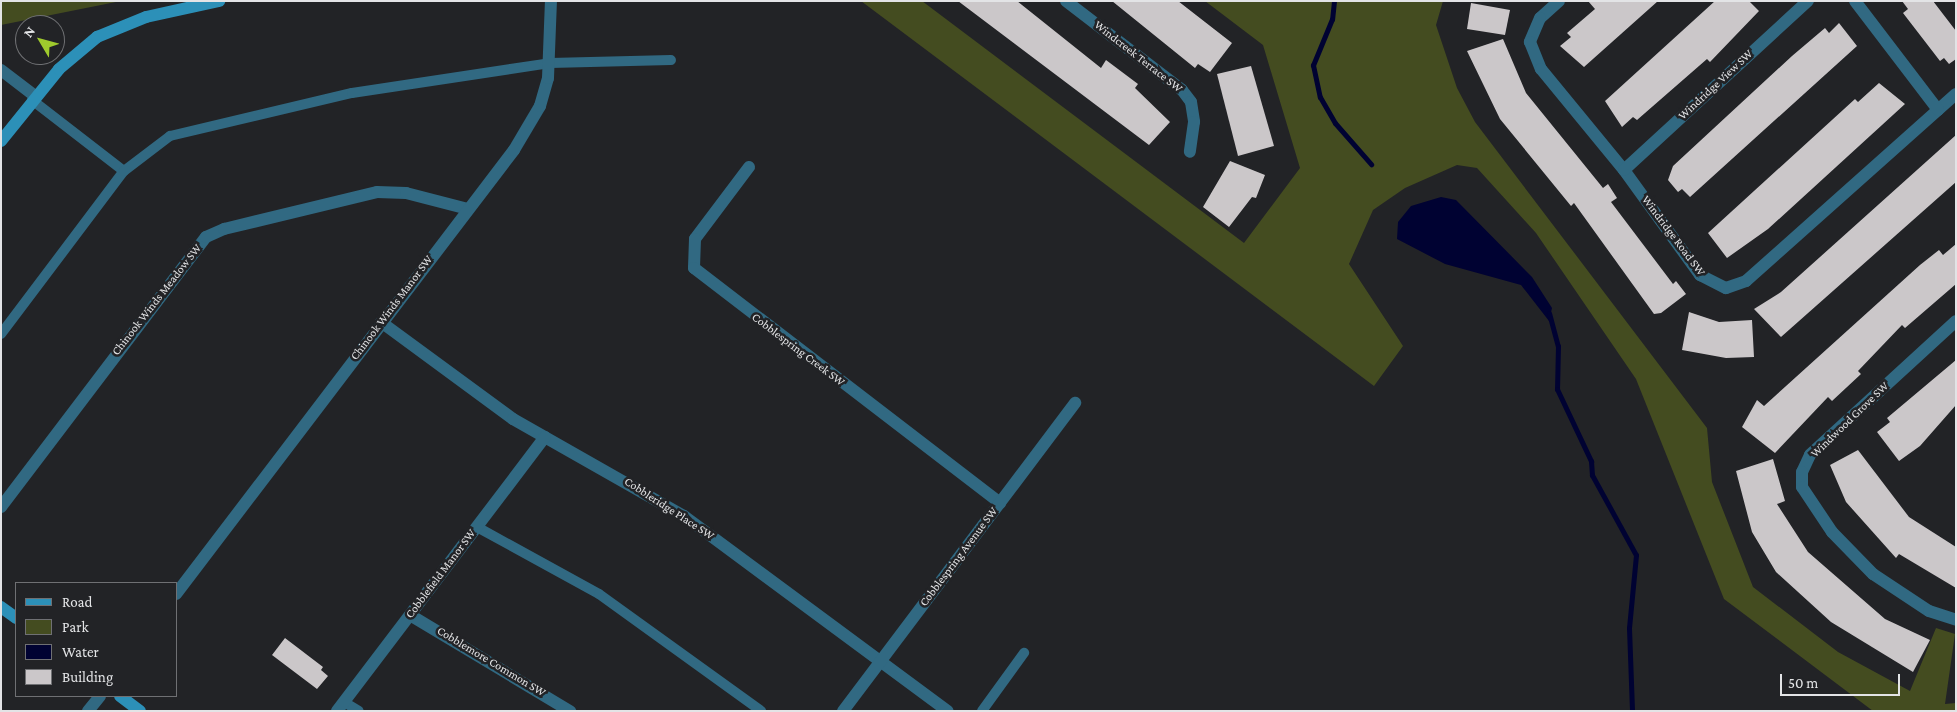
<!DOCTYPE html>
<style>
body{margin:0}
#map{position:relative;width:1957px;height:712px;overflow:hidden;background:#222326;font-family:"Crimson Pro",serif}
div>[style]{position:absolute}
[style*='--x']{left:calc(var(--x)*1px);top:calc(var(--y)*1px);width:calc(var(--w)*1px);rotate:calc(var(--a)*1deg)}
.green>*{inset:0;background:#444c20}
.water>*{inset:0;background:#000232}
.stream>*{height:5px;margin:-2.5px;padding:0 2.5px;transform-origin:2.5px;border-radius:2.5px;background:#000232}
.building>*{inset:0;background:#cbc7c9}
.lane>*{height:10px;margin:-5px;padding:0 5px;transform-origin:5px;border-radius:5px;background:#316982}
.street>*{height:12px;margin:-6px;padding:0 6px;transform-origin:6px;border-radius:6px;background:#316982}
.secondary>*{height:12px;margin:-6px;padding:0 6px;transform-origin:6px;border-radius:6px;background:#2c90b8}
span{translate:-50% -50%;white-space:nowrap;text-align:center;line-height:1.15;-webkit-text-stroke:5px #222326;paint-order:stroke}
.street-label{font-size:12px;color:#e3e4e6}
.frame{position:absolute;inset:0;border:2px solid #e3e4e6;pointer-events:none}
.legend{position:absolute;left:15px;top:582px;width:162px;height:115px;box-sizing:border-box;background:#222326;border:1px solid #6f7073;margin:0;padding:6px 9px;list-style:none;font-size:15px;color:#e3e4e6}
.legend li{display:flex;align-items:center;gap:10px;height:25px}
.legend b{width:25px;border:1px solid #6f7073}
.north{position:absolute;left:15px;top:15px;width:50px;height:50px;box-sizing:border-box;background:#222326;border:1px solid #6f7073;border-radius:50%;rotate:307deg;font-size:14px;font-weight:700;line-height:20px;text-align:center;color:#e3e4e6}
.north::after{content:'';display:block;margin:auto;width:18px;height:22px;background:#9fca2d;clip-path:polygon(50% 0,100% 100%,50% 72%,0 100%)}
.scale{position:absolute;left:1780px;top:674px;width:120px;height:22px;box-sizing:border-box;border:2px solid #e3e4e6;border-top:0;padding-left:6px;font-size:15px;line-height:18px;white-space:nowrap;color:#e3e4e6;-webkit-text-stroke:4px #222326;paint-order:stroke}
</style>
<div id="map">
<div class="green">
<i style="clip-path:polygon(1px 1px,121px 1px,1px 25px)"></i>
<i style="clip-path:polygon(861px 1px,922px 1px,1244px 243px,1300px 168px,1263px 45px,1205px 1px,1443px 1px,1436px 25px,1457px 88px,1475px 122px,1707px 428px,1712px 482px,1753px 587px,1838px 652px,1910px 691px,1936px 628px,1955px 634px,1945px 704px,1956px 703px,1956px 711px,1873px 711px,1724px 599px,1636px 379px,1536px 233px,1477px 168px,1457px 165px,1405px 188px,1373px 210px,1349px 264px,1403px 346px,1374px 386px)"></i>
</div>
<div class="water">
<i style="clip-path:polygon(1441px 197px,1456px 200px,1532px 277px,1552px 308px,1549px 321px,1521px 285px,1445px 264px,1397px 239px,1398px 222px,1411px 206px)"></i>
</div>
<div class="stream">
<i style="--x:1334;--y:1;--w:18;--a:96"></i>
<i style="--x:1332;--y:19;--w:50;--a:112.4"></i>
<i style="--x:1313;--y:65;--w:33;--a:78"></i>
<i style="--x:1320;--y:97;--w:30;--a:60"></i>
<i style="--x:1335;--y:123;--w:55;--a:48.7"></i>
<i style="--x:1549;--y:313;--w:34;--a:75"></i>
<i style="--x:1558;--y:346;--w:43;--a:91.3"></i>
<i style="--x:1557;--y:389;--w:80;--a:64.7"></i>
<i style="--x:1591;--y:461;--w:14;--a:86"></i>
<i style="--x:1592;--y:475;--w:91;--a:61.2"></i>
<i style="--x:1636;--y:555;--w:73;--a:95.5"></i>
<i style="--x:1629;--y:628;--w:83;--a:87.9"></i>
</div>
<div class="building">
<i style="clip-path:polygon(958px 1px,1017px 1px,1101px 68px,1106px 60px,1138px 84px,1135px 88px,1170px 122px,1149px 145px)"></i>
<i style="clip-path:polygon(1112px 1px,1178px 1px,1232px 43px,1210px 72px,1198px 64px,1195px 68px)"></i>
<i style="clip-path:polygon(1588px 1px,1658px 1px,1584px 67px,1560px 46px,1571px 37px,1567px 33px,1595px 9px)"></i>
<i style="clip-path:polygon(1715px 1px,1749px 1px,1759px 11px,1710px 62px,1707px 59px,1637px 120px,1633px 117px,1622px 127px,1605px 101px)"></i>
<i style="clip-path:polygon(1902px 1px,1933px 1px,1956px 31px,1956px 59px,1949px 64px,1944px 58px,1940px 61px,1903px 13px,1908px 9px)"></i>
<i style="clip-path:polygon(1471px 3px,1510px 10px,1505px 35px,1467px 29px)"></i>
<i style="clip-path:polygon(1839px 23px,1857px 46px,1690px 197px,1682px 189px,1678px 192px,1668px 180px,1673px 166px,1792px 56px,1825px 28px,1829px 33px)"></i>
<i style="clip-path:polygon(1503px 39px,1526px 93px,1603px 188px,1608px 184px,1617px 198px,1611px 202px,1673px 284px,1676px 281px,1686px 294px,1661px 313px,1654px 314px,1574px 203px,1571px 206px,1500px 119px,1467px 51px)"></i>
<i style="clip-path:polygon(1251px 66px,1274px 146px,1238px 156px,1217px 74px)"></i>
<i style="clip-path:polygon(1879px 83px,1905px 104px,1768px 229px,1727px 258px,1708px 233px,1855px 99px,1858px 102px)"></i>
<i style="clip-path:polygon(1956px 135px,1956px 182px,1781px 337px,1754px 309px,1781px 292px)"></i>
<i style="clip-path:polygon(1230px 161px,1265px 175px,1256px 198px,1252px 197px,1229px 227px,1203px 207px)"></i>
<i style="clip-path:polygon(1956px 244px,1956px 284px,1905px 328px,1902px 325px,1858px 371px,1861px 374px,1832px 401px,1828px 397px,1775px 453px,1742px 427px,1757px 400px,1764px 406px,1920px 265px,1939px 250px,1943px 255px)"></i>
<i style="clip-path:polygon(1689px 312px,1719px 322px,1752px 320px,1754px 357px,1726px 358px,1682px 350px)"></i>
<i style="clip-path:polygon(1956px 360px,1956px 405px,1920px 446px,1899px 461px,1877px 432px,1890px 422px,1887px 418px)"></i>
<i style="clip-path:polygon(1858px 450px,1909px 517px,1956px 547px,1956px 588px,1899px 554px,1896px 558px,1846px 502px,1830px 465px)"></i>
<i style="clip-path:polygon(1773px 459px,1785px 501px,1777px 504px,1808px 552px,1885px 619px,1930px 640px,1913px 672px,1831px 622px,1776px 572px,1752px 532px,1736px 471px)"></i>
<i style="clip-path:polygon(285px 638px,323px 667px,321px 670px,328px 676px,317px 689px,272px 655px)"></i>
</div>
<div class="lane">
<i style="--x:32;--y:100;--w:116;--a:37.7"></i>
<i style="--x:1;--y:334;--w:204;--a:-53"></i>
<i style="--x:124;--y:171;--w:58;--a:-37.3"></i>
<i style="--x:170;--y:136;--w:187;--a:-13.3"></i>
<i style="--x:352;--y:93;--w:200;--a:-8.6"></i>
<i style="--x:550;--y:63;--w:121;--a:-1.4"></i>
<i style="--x:477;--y:527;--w:139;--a:28.8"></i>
<i style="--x:599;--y:594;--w:200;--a:35.8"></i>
<i style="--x:344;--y:702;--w:17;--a:31"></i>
<i style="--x:982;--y:711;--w:72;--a:-54.1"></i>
</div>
<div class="street">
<i style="--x:1066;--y:1;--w:146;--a:37.5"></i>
<i style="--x:1182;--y:90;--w:15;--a:53"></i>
<i style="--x:1191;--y:102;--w:20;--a:81"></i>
<i style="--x:1194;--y:122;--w:30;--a:98"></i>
<i style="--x:1559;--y:1;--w:25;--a:138"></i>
<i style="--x:1540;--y:18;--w:26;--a:113"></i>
<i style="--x:1530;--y:42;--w:29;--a:68"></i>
<i style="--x:1541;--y:69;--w:131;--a:50.6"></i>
<i style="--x:1624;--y:170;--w:130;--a:54.1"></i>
<i style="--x:1700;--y:275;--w:29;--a:27"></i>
<i style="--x:1726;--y:288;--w:21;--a:-19"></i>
<i style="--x:1746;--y:281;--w:281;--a:-41.7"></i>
<i style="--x:1855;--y:1;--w:137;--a:52.7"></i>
<i style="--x:1;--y:70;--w:43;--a:37.4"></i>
<i style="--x:749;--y:167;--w:90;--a:126.9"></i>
<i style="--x:695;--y:239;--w:29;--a:92"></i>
<i style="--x:694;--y:268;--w:386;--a:37.5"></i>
<i style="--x:1624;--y:170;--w:250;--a:-42.6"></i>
<i style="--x:1956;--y:321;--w:198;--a:137.5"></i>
<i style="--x:1810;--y:455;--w:19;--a:115"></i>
<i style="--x:1802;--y:472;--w:15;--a:90"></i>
<i style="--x:1802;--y:487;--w:54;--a:56.3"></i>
<i style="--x:1832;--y:532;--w:59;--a:45.7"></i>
<i style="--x:1873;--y:574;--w:67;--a:33.5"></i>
<i style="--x:1929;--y:611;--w:28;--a:18"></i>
<i style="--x:381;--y:322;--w:164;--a:36.3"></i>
<i style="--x:513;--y:419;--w:197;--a:29.6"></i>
<i style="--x:684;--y:516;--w:328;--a:36.5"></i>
<i style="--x:1;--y:507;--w:339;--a:-52.8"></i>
<i style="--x:206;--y:237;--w:20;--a:-24"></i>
<i style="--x:224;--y:229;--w:157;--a:-13.6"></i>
<i style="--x:377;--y:192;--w:29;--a:2"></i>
<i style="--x:406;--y:193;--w:64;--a:14.5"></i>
<i style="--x:176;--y:594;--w:558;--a:-52.72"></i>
<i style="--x:514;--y:150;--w:51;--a:-59.4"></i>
<i style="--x:540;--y:106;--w:29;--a:-74"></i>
<i style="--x:548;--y:78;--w:77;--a:-87.8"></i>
<i style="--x:410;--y:615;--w:187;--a:31"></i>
<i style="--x:88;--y:711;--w:19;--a:-51"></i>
<i style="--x:337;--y:711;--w:344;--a:-52.8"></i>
<i style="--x:843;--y:711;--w:386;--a:-53"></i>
</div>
<div class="secondary">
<i style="--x:1;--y:141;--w:92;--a:-51.1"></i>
<i style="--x:59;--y:69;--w:50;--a:-40.1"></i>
<i style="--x:97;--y:37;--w:53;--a:-22.2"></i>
<i style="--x:146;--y:17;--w:75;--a:-12.4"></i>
<i style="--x:1;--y:607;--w:19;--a:36"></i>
<i style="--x:120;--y:696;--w:25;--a:37"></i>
</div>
<div class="street-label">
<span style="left:1138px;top:57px;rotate:38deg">Windcreek Terrace SW</span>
<span style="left:1716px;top:85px;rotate:-43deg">Windridge View SW</span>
<span style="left:1673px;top:236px;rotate:53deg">Windridge Road SW</span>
<span style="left:157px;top:300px;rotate:-52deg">Chinook Winds Meadow SW</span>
<span style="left:392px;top:308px;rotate:-53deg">Chinook Winds Manor SW</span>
<span style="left:798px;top:350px;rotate:37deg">Cobblespring Creek SW</span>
<span style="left:1850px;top:420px;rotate:-44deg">Windwood Grove SW</span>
<span style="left:669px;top:509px;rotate:33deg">Cobbleridge Place SW</span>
<span style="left:959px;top:557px;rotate:-53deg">Cobblespring Avenue SW</span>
<span style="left:441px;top:574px;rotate:-53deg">Cobblefield Manor SW</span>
<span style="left:491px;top:662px;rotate:31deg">Cobblemore Common SW</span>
</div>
<div class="frame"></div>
<ul class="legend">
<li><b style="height:6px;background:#2c90b8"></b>Road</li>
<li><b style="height:14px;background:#444c20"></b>Park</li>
<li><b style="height:14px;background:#000232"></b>Water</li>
<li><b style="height:14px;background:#cbc7c9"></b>Building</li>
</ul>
<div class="north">N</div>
<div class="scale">50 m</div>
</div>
